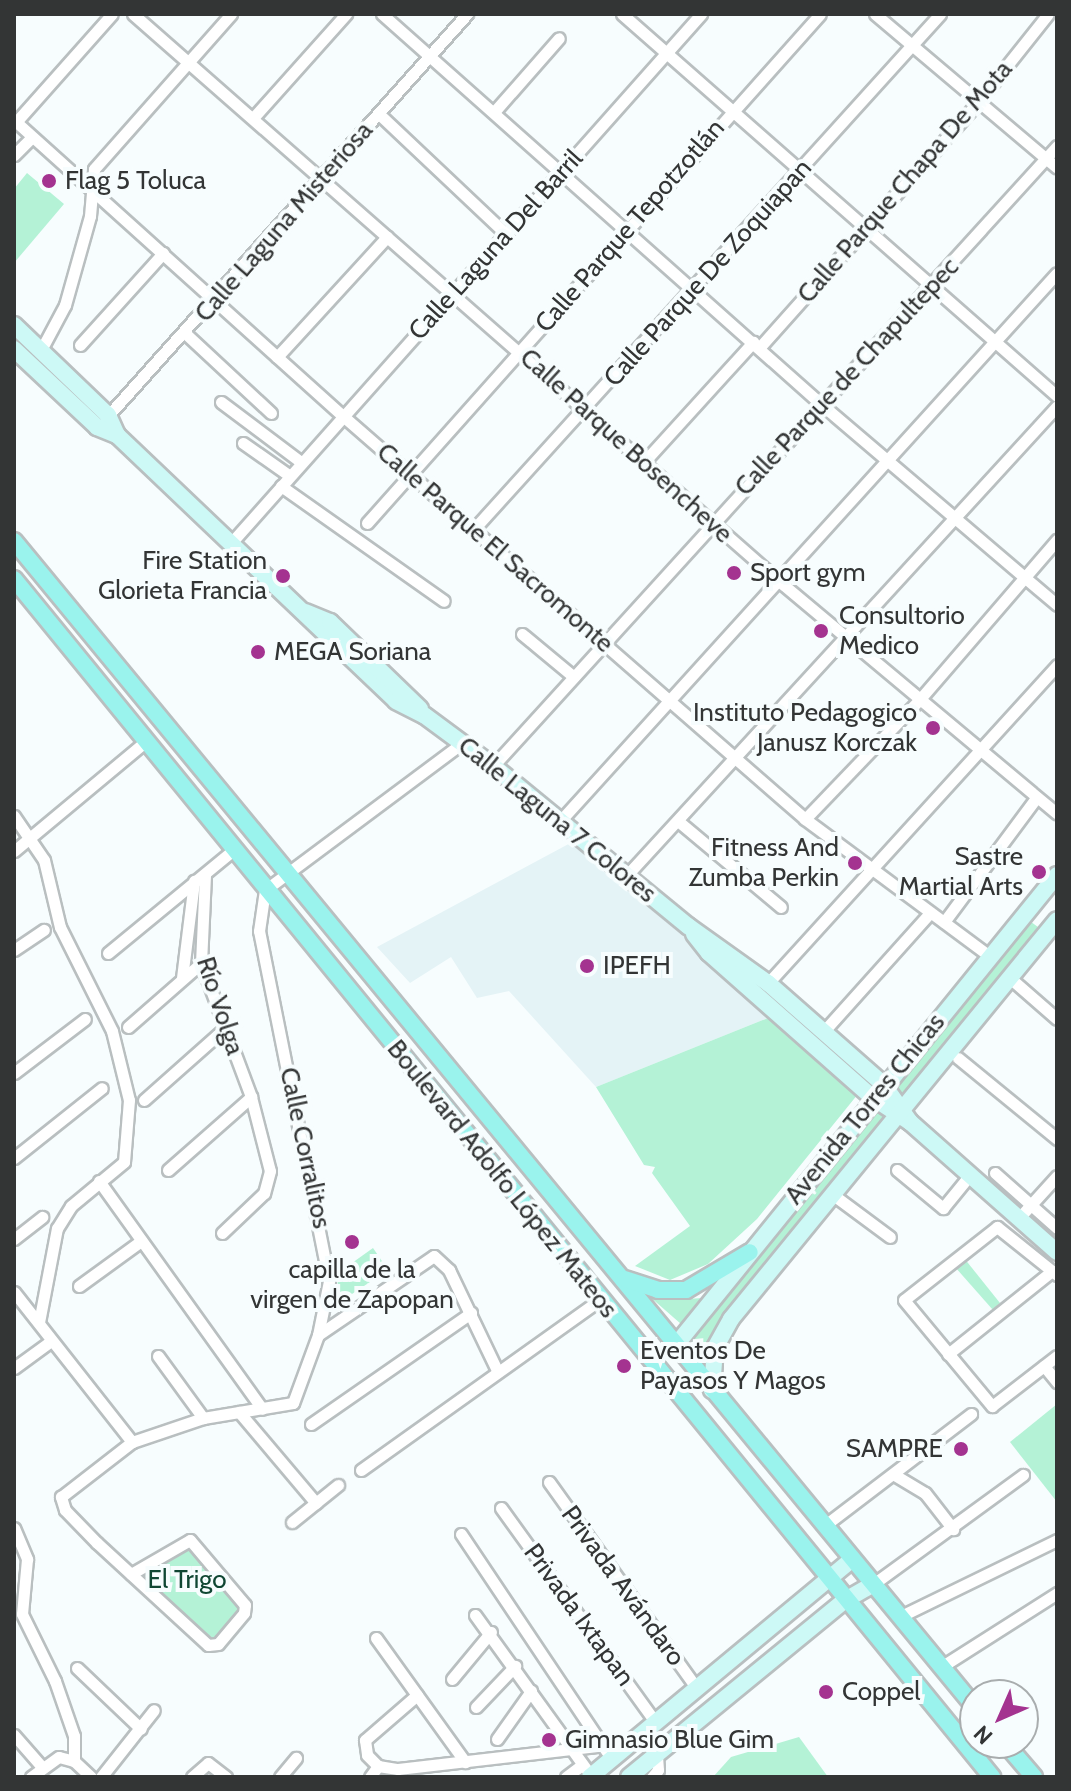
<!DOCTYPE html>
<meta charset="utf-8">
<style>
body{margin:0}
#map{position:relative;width:1071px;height:1791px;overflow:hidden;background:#f7fdfe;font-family:Cabin,sans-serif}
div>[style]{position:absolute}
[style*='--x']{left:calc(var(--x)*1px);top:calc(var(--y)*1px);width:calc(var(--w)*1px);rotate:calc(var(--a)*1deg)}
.built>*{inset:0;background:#e4f3f6}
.green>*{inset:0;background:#b4f2d6}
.roads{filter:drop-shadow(2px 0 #b9bfc0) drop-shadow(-2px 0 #b9bfc0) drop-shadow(0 2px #b9bfc0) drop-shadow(0 -2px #b9bfc0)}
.street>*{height:11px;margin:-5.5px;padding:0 5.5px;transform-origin:5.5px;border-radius:5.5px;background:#fff}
.secondary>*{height:16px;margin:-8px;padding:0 8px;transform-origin:8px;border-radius:8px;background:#cdf9f6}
.primary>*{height:16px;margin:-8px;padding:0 8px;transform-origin:8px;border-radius:8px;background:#9af3ed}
.dots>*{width:22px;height:22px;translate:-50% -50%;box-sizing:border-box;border:4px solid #f7fdfe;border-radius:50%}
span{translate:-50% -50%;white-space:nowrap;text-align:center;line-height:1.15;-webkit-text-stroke:8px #f7fdfe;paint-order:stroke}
.poi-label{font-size:26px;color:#333535}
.left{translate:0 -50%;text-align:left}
.right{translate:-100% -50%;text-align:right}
.street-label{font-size:26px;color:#333535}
.park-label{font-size:26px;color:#104733}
.frame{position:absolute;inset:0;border:16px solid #333535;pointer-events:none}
.north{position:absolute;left:959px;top:1679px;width:80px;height:80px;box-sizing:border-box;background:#f7fdfe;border:2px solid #a9adae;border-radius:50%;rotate:225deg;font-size:22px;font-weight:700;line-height:32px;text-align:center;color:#333535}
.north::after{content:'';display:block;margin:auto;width:28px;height:36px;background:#a43390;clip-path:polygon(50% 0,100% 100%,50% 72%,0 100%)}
</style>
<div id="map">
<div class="built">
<i style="clip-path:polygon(576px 840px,773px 1016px,596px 1087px,509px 991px,477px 998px,451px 957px,410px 983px,377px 947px)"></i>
</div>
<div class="green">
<i style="clip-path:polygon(27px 173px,64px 204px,14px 263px,14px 189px)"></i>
<i style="clip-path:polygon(1027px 919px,1038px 927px,903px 1097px,896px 1083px)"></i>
<i style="clip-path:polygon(773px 1016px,858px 1094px,757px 1219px,708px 1264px,670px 1280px,635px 1266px,690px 1226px,652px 1173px,655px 1167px,644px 1165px,596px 1087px)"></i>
<i style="clip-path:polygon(876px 1105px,892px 1113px,729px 1307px,707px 1343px,705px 1364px,690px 1339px)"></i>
<i style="clip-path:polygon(373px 1248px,388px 1270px,337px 1304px,338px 1273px)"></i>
<i style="clip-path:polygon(964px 1258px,1000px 1303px,993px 1310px,955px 1267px)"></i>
<i style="clip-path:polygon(649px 1296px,673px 1300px,702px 1298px,681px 1324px)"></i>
<i style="clip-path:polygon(1057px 1404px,1057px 1502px,1010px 1442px)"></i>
<i style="clip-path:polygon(193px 1541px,244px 1613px,216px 1645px,136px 1578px)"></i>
<i style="clip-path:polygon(799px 1737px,828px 1777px,713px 1777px,731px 1757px)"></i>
</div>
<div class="roads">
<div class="street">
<i style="--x:133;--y:14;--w:861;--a:41.28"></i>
<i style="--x:780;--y:582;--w:361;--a:39.9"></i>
<i style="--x:382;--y:14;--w:587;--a:41.62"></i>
<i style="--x:821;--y:404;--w:310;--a:40.4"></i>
<i style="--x:622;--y:14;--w:579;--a:41.29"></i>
<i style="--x:875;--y:14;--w:238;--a:40.2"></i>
<i style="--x:494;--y:112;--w:98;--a:-48.7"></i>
<i style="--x:379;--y:114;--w:173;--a:43.4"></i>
<i style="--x:253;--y:118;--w:140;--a:-48.2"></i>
<i style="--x:14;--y:120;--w:443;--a:42"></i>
<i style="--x:343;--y:416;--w:613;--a:41.1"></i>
<i style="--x:805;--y:819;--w:232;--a:36.6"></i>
<i style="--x:16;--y:122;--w:144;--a:-48.4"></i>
<i style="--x:14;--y:155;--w:25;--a:-45"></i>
<i style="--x:186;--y:334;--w:116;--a:42.9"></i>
<i style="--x:80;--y:345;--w:124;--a:-47.9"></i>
<i style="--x:759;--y:348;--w:329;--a:-48.3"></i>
<i style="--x:978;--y:102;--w:112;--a:-51.5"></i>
<i style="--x:41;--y:350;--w:51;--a:-61.9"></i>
<i style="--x:65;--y:305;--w:92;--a:-74.3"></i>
<i style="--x:90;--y:216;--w:47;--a:-85.1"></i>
<i style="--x:94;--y:169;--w:207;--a:-48.5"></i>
<i style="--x:277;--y:357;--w:163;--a:-47.5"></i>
<i style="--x:221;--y:402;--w:100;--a:36.9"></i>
<i style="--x:106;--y:418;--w:542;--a:-48.22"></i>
<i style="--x:243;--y:443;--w:57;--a:35.1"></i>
<i style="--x:643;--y:463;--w:164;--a:-47.7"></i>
<i style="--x:281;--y:486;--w:199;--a:35.2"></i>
<i style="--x:367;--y:523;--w:681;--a:-48.33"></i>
<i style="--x:473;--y:530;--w:696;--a:-47.85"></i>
<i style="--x:231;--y:543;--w:708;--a:-48.38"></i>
<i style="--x:522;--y:634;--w:67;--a:39.6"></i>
<i style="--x:493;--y:766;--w:838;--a:-47.71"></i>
<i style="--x:14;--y:816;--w:53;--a:55.7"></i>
<i style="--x:44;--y:860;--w:69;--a:76.6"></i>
<i style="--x:60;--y:927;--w:116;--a:63.4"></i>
<i style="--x:112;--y:1031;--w:71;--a:76.2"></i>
<i style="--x:129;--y:1100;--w:62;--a:94.6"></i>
<i style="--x:124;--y:1162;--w:69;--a:140.3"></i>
<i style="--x:71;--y:1206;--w:26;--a:122"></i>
<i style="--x:57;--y:1228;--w:96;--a:100.8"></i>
<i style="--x:805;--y:819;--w:166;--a:-46.2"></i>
<i style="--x:920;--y:699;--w:210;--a:-49.3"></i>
<i style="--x:561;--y:820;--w:738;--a:-47.8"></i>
<i style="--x:678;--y:821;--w:134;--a:39.9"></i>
<i style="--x:14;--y:851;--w:170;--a:-39.8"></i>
<i style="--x:205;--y:875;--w:88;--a:92.6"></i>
<i style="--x:201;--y:963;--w:143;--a:69.5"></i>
<i style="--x:251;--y:1097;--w:76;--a:75.6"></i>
<i style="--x:270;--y:1171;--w:23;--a:105"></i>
<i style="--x:264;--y:1193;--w:58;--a:136.4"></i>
<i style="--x:627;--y:875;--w:636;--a:-47.48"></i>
<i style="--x:944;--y:922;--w:154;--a:-53.4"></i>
<i style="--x:14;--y:950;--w:36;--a:-34"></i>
<i style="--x:108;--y:953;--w:161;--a:-39.4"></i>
<i style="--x:182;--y:978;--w:98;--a:-82.9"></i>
<i style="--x:1010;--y:978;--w:62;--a:41.1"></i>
<i style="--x:768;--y:983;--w:430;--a:-47.7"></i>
<i style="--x:128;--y:1027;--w:97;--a:-41.2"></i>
<i style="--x:824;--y:1031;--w:159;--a:-48.1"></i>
<i style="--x:958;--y:1058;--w:128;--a:39.3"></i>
<i style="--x:14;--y:1073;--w:89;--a:-37.3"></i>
<i style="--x:144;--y:1100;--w:108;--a:-41.6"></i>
<i style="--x:14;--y:1158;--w:112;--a:-38.5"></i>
<i style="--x:168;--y:1170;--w:111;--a:-41.3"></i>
<i style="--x:897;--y:1170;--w:60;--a:39.6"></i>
<i style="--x:943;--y:1208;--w:41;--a:-50.9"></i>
<i style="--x:995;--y:1173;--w:83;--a:41.6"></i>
<i style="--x:99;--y:1181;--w:280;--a:54.4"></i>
<i style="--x:832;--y:1194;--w:72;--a:36.6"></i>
<i style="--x:1018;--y:1219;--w:58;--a:-47.8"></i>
<i style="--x:14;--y:1239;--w:36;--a:-38"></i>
<i style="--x:1057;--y:1275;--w:77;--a:-141.3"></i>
<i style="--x:997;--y:1227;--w:118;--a:141.9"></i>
<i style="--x:904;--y:1300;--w:138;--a:50.3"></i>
<i style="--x:992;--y:1406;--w:82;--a:-37.6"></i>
<i style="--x:79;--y:1286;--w:77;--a:-36"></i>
<i style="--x:14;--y:1292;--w:191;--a:51.8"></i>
<i style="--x:318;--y:1335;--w:140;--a:-34.3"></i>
<i style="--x:434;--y:1256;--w:21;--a:43"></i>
<i style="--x:449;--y:1270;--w:111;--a:64.4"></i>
<i style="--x:948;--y:1354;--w:133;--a:-38.6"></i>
<i style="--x:158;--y:1356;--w:77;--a:54"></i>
<i style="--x:1044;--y:1366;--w:21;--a:51"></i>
<i style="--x:14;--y:1368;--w:46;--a:-36.1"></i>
<i style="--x:239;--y:1412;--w:119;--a:49.8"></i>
<i style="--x:311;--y:1424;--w:195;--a:-34.8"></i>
<i style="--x:361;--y:1470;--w:295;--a:-35.5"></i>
<i style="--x:893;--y:1474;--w:37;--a:31"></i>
<i style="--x:925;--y:1493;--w:46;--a:52.1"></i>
<i style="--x:549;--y:1482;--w:254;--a:54.4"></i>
<i style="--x:501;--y:1508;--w:265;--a:54.2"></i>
<i style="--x:292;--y:1522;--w:59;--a:-38.8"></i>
<i style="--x:824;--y:1526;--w:185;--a:-37.3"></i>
<i style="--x:14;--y:1528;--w:34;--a:67"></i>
<i style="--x:27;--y:1559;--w:55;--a:95.2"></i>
<i style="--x:22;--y:1614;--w:75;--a:63.8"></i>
<i style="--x:55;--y:1681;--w:58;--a:70.9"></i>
<i style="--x:74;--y:1736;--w:25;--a:90"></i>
<i style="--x:461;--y:1534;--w:262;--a:56.2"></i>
<i style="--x:131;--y:1574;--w:68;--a:-30"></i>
<i style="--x:190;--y:1540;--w:85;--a:49.8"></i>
<i style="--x:245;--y:1605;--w:8;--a:97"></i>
<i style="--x:244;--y:1613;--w:40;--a:130"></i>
<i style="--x:218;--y:1644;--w:10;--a:174"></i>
<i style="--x:208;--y:1645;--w:151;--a:-137.4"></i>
<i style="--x:97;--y:1543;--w:46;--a:-134.1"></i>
<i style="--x:65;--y:1510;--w:14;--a:-107"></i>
<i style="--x:61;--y:1497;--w:90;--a:-37.8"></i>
<i style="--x:132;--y:1442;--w:75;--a:-18.7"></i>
<i style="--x:203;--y:1418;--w:91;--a:-9.5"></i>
<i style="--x:293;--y:1403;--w:72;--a:-69.8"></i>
<i style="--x:318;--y:1335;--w:55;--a:-78.5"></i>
<i style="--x:329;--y:1281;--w:357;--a:-101.3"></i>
<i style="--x:259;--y:931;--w:41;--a:-81.7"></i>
<i style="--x:265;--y:890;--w:246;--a:-36.7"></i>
<i style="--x:872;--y:1585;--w:187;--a:-36.1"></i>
<i style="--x:475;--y:1615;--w:198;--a:54.2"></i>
<i style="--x:899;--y:1617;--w:176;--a:-26"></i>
<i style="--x:376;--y:1638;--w:153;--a:54.3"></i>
<i style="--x:941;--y:1667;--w:138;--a:-32.5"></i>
<i style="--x:77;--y:1668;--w:88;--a:43.6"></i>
<i style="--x:452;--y:1679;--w:61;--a:-50.3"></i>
<i style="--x:417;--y:1695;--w:69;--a:139.1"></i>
<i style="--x:365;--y:1740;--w:15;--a:82"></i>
<i style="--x:367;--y:1755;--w:16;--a:45"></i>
<i style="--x:378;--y:1766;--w:20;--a:9"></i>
<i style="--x:398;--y:1769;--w:209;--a:-6.6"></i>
<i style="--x:606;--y:1745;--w:17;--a:10"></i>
<i style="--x:476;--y:1707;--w:57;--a:-46.4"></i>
<i style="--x:14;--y:1735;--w:43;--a:48.8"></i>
<i style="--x:497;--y:1739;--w:59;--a:-54.7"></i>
<i style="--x:31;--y:1777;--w:34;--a:-36"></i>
<i style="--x:59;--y:1757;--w:16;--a:15"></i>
<i style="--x:74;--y:1761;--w:23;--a:43"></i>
<i style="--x:101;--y:1777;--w:85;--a:-51.7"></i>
<i style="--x:192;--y:1777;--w:21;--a:-41"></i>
<i style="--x:208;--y:1763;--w:23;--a:38"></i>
<i style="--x:280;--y:1777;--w:25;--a:-50"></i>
<i style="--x:370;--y:1777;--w:14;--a:-54"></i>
<i style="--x:566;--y:1777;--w:20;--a:-37"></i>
<i style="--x:652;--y:1777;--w:9;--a:-49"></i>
<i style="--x:658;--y:1770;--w:15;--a:-94"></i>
</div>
<div class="secondary">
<i style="--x:14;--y:325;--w:130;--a:43.8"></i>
<i style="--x:108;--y:415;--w:22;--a:66"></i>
<i style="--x:14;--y:349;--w:114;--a:43.2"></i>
<i style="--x:97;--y:427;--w:22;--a:22"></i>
<i style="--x:117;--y:435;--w:385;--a:43.6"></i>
<i style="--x:396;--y:701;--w:31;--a:27"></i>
<i style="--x:424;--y:715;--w:86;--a:36.5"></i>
<i style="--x:493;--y:766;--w:252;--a:39.4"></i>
<i style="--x:688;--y:926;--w:98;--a:35.5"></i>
<i style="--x:768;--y:983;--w:153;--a:41.3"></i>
<i style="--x:883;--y:1084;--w:47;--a:54.6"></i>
<i style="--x:305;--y:612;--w:27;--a:22"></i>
<i style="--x:330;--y:622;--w:125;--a:44"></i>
<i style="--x:694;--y:934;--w:24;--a:52"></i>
<i style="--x:709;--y:953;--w:217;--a:41.5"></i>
<i style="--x:872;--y:1097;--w:45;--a:33.3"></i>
<i style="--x:910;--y:1122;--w:196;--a:41.5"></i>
<i style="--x:676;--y:1345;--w:605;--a:-50.97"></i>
<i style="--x:712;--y:1390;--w:42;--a:-85.9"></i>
<i style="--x:715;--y:1348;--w:33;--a:-61"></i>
<i style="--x:731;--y:1319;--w:515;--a:-50.75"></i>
<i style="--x:590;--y:1777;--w:339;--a:-39.7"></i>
<i style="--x:629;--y:1777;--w:278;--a:-39.3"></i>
<i style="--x:844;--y:1601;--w:32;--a:-30"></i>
</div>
<div class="primary">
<i style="--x:14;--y:541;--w:1511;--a:50.51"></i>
<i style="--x:14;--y:579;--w:1547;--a:50.77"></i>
<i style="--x:625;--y:1279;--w:35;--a:18"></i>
<i style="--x:658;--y:1290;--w:28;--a:0"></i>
<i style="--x:686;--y:1290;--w:74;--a:-30.7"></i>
<i style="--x:1005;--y:1743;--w:45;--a:49.5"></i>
</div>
</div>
<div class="dots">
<i style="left:49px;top:181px;background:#a43390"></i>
<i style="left:734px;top:573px;background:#a43390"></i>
<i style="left:283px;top:576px;background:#a43390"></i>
<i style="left:821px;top:631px;background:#a43390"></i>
<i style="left:258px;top:652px;background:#a43390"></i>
<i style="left:933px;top:728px;background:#a43390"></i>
<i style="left:855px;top:863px;background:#a43390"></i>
<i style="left:1039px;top:872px;background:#a43390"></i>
<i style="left:587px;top:966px;background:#a43390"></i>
<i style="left:352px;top:1242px;background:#a43390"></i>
<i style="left:624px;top:1366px;background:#a43390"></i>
<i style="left:961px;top:1449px;background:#a43390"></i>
<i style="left:826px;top:1692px;background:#a43390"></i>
<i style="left:549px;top:1740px;background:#a43390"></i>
</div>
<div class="poi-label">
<span class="left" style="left:65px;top:181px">Flag 5 Toluca</span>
<span class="right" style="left:267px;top:576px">Fire Station<br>Glorieta Francia</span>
<span class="left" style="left:750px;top:573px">Sport gym</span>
<span class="left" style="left:839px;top:631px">Consultorio<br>Medico</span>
<span class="left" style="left:274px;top:652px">MEGA Soriana</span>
<span class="right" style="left:917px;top:728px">Instituto Pedagogico<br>Janusz Korczak</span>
<span class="right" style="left:839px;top:863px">Fitness And<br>Zumba Perkin</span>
<span class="right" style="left:1023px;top:872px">Sastre<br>Martial Arts</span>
<span class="left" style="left:603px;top:966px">IPEFH</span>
<span style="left:352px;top:1285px">capilla de la<br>virgen de Zapopan</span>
<span class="left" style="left:640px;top:1366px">Eventos De<br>Payasos Y Magos</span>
<span class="right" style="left:943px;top:1449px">SAMPRE</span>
<span class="left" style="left:842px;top:1692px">Coppel</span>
<span class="left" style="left:565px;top:1740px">Gimnasio Blue Gim</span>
</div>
<div class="street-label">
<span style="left:905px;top:182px;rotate:-49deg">Calle Parque Chapa De Mota</span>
<span style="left:284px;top:222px;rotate:-49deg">Calle Laguna Misteriosa</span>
<span style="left:630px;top:226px;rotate:-49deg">Calle Parque Tepotzotlán</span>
<span style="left:496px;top:245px;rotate:-48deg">Calle Laguna Del Barril</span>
<span style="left:708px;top:273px;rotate:-48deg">Calle Parque De Zoquiapan</span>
<span style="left:847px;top:377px;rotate:-47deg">Calle Parque de Chapultepec</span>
<span style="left:626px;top:446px;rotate:42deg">Calle Parque Bosencheve</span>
<span style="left:495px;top:548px;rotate:41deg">Calle Parque El Sacromonte</span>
<span style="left:557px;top:820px;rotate:39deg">Calle Laguna 7 Colores</span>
<span style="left:220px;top:1006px;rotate:72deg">Río Volga</span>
<span style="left:865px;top:1109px;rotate:-51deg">Avenida Torres Chicas</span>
<span style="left:305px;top:1148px;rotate:78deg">Calle Corralitos</span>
<span style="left:502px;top:1179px;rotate:51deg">Boulevard Adolfo López Mateos</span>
<span style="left:623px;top:1586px;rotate:54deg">Privada Avándaro</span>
<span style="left:579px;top:1615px;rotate:54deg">Privada Ixtapan</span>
</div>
<div class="park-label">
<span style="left:187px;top:1580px">El Trigo</span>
</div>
<div class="frame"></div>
<div class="north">N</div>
</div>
